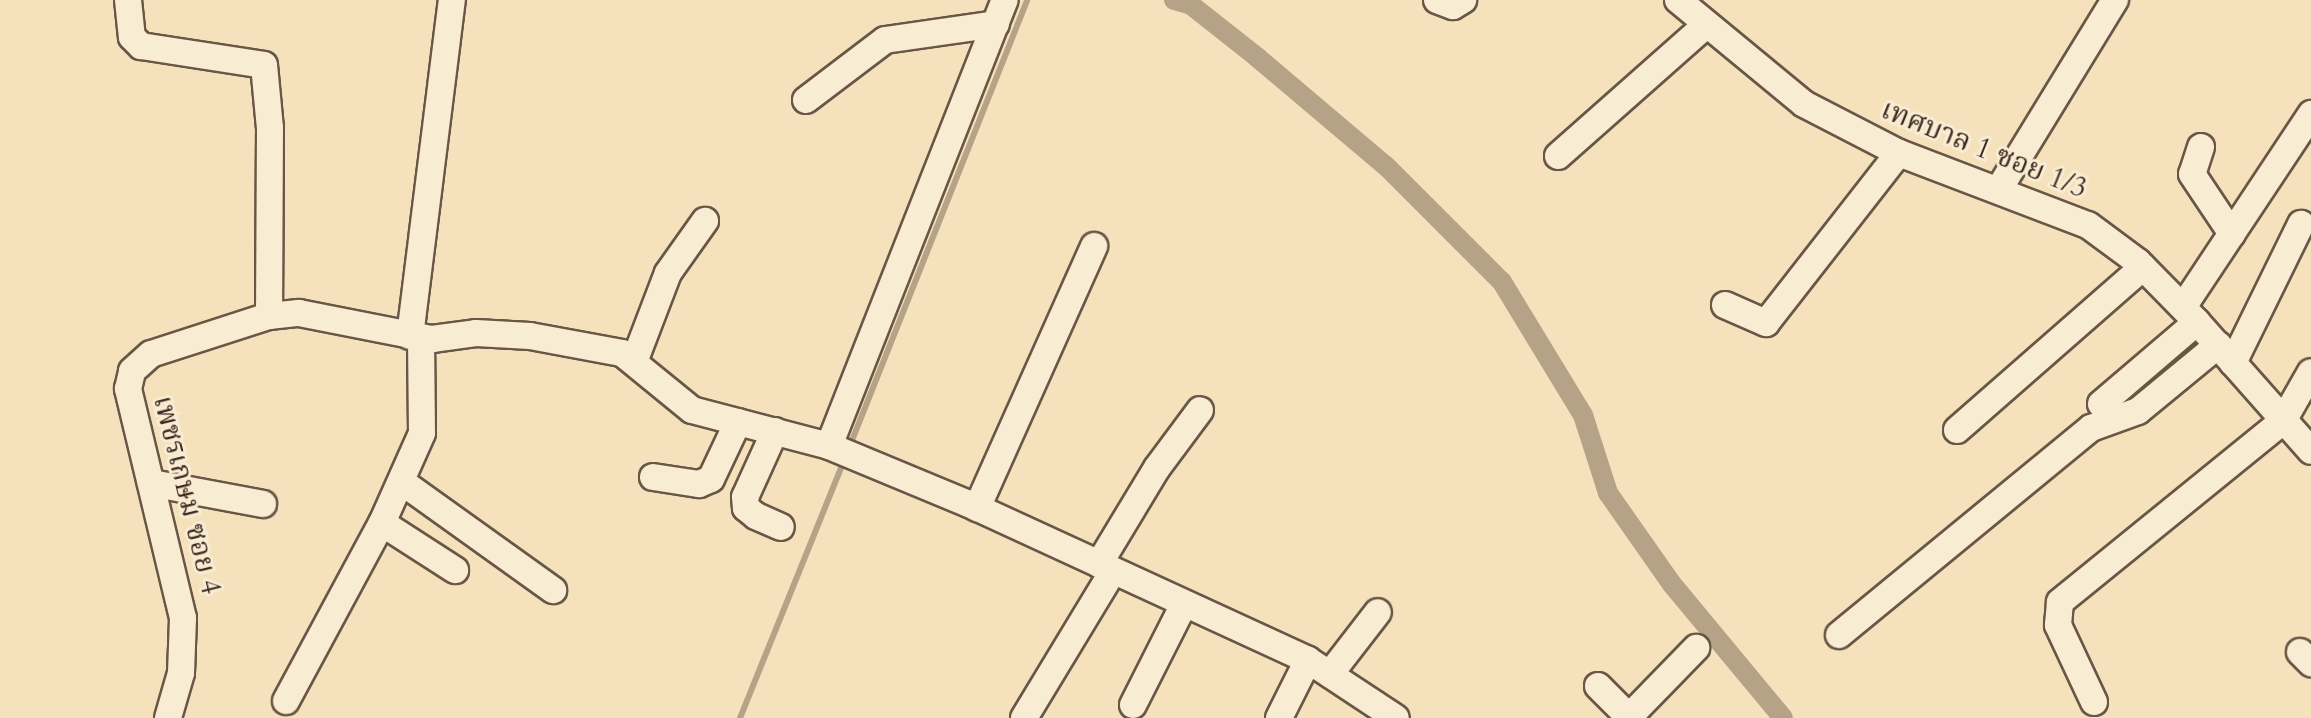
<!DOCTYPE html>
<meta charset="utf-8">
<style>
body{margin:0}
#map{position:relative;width:2311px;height:718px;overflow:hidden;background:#f5e1bc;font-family:Cardo,"Noto Serif Thai",serif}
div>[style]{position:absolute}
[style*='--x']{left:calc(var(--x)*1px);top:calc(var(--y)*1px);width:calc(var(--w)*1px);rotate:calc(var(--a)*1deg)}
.stream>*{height:6px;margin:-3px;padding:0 3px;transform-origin:3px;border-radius:3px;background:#b6a287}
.canal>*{height:20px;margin:-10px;padding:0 10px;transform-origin:10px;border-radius:10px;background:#b6a287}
.roads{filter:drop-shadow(2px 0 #6a5646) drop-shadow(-2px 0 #6a5646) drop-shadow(0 2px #6a5646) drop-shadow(0 -2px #6a5646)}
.minor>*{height:26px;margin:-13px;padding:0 13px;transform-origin:13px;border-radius:13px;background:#f8ecd3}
span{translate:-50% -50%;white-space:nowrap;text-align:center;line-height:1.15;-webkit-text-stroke:6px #f8ecd3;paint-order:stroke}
.street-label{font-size:28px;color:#3c281f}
</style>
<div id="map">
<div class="stream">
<i style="--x:849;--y:448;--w:482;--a:-68.3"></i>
<i style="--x:740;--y:718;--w:280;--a:-68"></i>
</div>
<div class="canal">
<i style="--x:1174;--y:0;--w:18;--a:16"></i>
<i style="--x:1191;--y:5;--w:85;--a:38.3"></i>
<i style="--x:1258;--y:58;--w:167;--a:40.2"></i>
<i style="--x:1386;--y:166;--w:164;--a:45"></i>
<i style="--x:1502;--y:282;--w:156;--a:58.7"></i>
<i style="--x:1583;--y:415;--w:82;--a:72.2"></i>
<i style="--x:1608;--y:493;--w:110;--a:55"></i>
<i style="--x:1671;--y:583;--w:175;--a:50.3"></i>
</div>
<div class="roads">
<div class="minor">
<i style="--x:128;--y:0;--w:37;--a:84"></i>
<i style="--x:132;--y:37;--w:13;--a:45"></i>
<i style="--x:141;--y:46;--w:124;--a:8.8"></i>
<i style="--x:264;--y:65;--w:63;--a:84.6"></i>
<i style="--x:270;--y:128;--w:188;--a:90.3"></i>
<i style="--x:1437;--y:0;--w:17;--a:21"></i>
<i style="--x:1453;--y:6;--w:12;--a:-31"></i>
<i style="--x:1678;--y:0;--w:163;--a:39.5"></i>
<i style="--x:1804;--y:104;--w:107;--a:27.3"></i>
<i style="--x:1899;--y:153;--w:202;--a:20.9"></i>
<i style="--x:2088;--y:225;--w:62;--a:36.5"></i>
<i style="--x:2138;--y:262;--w:84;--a:45.5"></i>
<i style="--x:2197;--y:322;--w:172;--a:48.5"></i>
<i style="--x:806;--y:100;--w:99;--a:-37.2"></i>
<i style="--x:885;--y:40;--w:112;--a:-8.2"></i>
<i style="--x:2201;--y:147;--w:28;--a:108"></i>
<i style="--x:2192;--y:174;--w:72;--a:56.3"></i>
<i style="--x:1558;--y:156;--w:195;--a:-41.5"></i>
<i style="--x:1999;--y:189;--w:222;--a:-58.5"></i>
<i style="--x:1725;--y:305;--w:45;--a:23.7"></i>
<i style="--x:1766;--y:323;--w:216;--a:-52"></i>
<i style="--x:2183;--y:307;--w:232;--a:-56.4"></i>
<i style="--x:410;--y:336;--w:339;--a:-82.9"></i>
<i style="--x:634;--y:362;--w:95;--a:-69.1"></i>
<i style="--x:668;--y:273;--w:64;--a:-54.6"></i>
<i style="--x:2233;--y:363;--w:155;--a:-63.9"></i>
<i style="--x:2101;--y:404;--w:126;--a:-40.5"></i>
<i style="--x:1957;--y:430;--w:247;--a:-41.2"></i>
<i style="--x:775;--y:431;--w:72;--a:114.4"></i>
<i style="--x:745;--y:497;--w:11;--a:85"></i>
<i style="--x:746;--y:508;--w:13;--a:39"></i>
<i style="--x:756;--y:516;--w:27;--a:24"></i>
<i style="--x:829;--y:446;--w:479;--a:-68.5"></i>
<i style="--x:653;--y:477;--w:47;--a:8.7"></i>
<i style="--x:699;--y:484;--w:13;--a:-23"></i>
<i style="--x:711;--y:479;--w:63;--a:-64.7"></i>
<i style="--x:402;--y:482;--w:186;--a:35.6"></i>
<i style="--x:151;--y:483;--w:114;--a:10.6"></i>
<i style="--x:977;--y:508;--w:287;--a:-65.9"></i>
<i style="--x:382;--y:523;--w:87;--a:32.8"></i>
<i style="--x:1099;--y:564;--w:112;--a:-58.9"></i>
<i style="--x:1157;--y:468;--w:72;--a:-53.4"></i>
<i style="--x:1839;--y:635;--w:326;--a:-39.4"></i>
<i style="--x:2091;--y:428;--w:50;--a:-19.9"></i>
<i style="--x:2138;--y:411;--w:104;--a:-39.5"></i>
<i style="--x:2300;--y:652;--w:16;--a:45"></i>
<i style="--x:1330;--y:674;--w:78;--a:-52.3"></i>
<i style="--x:1598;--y:686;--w:45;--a:45"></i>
<i style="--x:286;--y:701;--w:202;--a:-61.7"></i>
<i style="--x:382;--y:523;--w:98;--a:-66"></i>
<i style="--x:422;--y:433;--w:95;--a:-90.6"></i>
<i style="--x:2094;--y:702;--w:85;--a:-115.1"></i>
<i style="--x:2058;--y:625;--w:23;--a:-85"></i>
<i style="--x:2060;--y:602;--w:287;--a:-39.1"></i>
<i style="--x:2283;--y:421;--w:56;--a:-60.3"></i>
<i style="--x:1133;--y:705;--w:113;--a:-63.2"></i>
<i style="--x:168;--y:718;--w:47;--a:-73.9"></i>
<i style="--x:181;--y:673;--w:55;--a:-87.9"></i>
<i style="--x:183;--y:618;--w:236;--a:-103.5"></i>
<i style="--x:128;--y:389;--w:18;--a:-77"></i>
<i style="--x:132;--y:371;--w:25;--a:-42"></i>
<i style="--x:151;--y:354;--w:124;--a:-17.9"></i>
<i style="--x:269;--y:316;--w:30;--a:-6"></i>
<i style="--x:299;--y:313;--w:136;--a:11.1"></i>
<i style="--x:432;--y:339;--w:44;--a:-7.8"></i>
<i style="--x:476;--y:333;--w:54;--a:3.2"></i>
<i style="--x:530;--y:336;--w:94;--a:10.5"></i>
<i style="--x:622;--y:353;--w:90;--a:39.2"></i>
<i style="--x:692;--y:410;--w:142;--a:14.7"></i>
<i style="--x:829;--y:446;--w:152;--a:22.5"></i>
<i style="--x:969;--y:504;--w:373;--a:24.7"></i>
<i style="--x:1308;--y:660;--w:105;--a:33.4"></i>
<i style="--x:1024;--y:718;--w:172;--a:-58.8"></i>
<i style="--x:1279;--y:718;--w:65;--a:-63.4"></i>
<i style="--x:1628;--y:718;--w:98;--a:-45.8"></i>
</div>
</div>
<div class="street-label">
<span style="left:1984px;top:149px;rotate:22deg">เทศบาล 1 ซอย 1/3</span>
<span style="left:187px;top:495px;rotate:76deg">เพชรเกษม ซอย 4</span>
</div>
</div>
